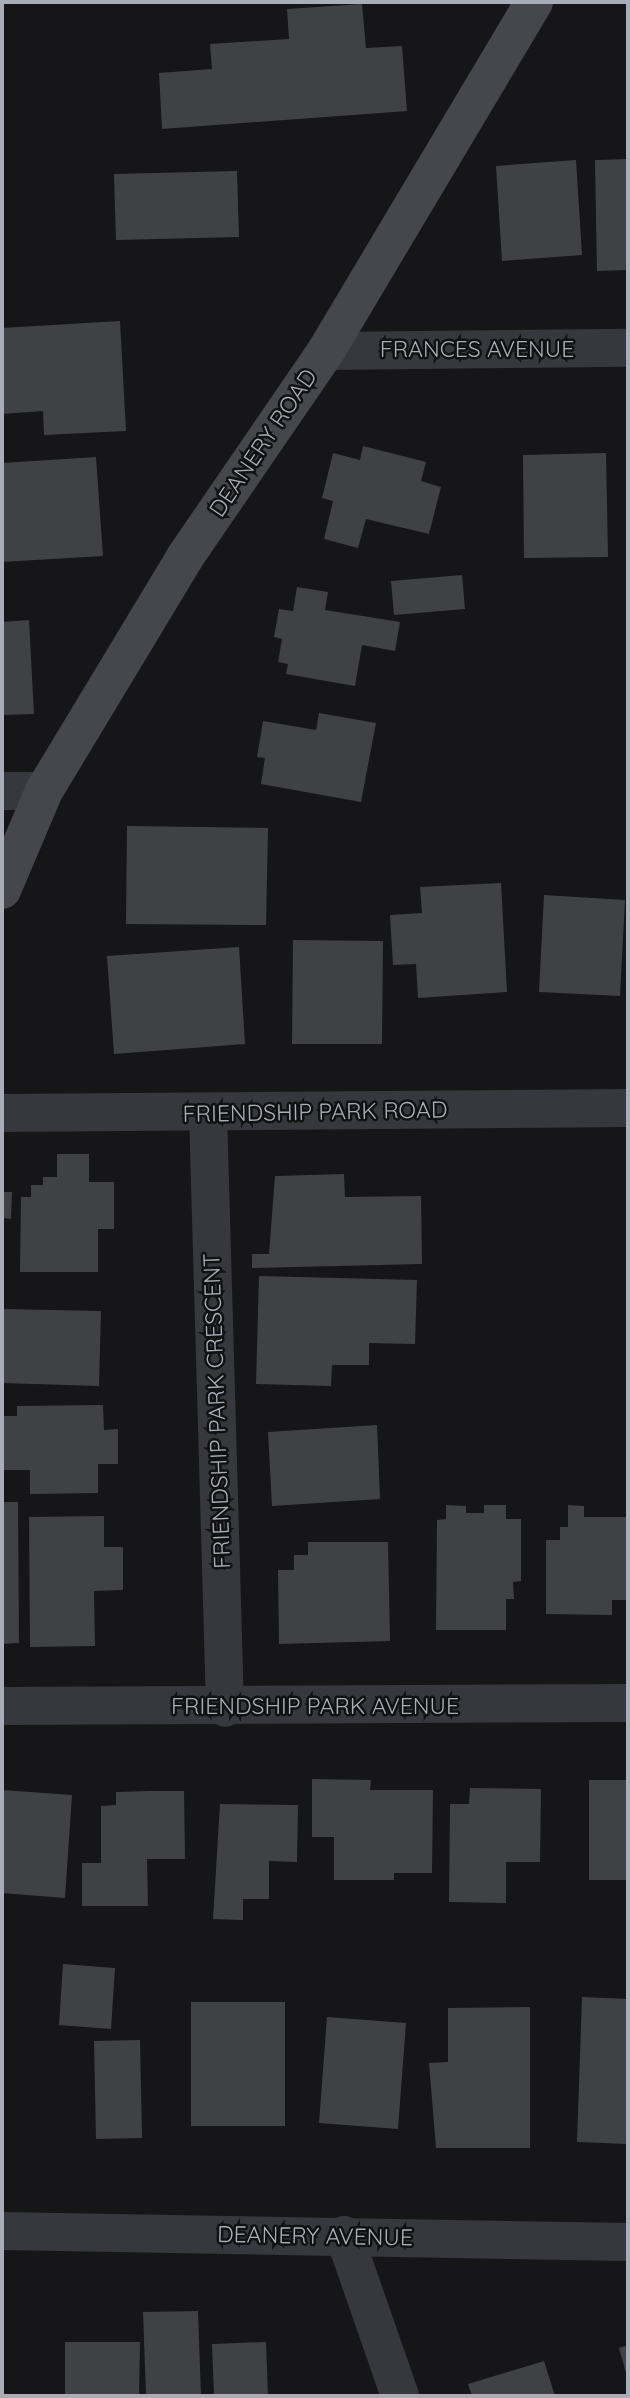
<!DOCTYPE html>
<style>
body{margin:0}
#map{position:relative;width:630px;height:2398px;overflow:hidden;background:#161618;font-family:Quicksand,sans-serif}
div>[style]{position:absolute}
[style*='--x']{left:calc(var(--x)*1px);top:calc(var(--y)*1px);width:calc(var(--w)*1px);rotate:calc(var(--a)*1deg)}
.building>*{inset:0;background:#404145}
.street>*{height:38px;margin:-19px;padding:0 19px;transform-origin:19px;border-radius:19px;background:#37383d}
.secondary>*{height:38px;margin:-19px;padding:0 19px;transform-origin:19px;border-radius:19px;background:#45474d}
span{translate:-50% -50%;white-space:nowrap;text-align:center;line-height:1.15;-webkit-text-stroke:5px #111113;paint-order:stroke}
.street-label{font-size:23px;color:#a8adb8}
.frame{position:absolute;inset:0;border:4px solid #a8adb8;pointer-events:none}
</style>
<div id="map">
<div class="building">
<i style="clip-path:polygon(362px 4px,366px 48px,402px 46px,407px 111px,162px 129px,159px 73px,212px 69px,210px 44px,289px 39px,287px 9px)"></i>
<i style="clip-path:polygon(628px 159px,628px 270px,597px 271px,595px 160px)"></i>
<i style="clip-path:polygon(576px 160px,582px 255px,502px 261px,496px 166px)"></i>
<i style="clip-path:polygon(237px 171px,239px 237px,116px 240px,114px 174px)"></i>
<i style="clip-path:polygon(120px 321px,126px 431px,44px 435px,43px 411px,2px 414px,2px 328px)"></i>
<i style="clip-path:polygon(363px 446px,426px 462px,421px 481px,441px 487px,429px 534px,366px 519px,358px 548px,324px 539px,333px 501px,322px 498px,333px 453px,360px 460px)"></i>
<i style="clip-path:polygon(606px 453px,608px 557px,524px 558px,523px 455px)"></i>
<i style="clip-path:polygon(96px 457px,103px 556px,2px 562px,2px 463px)"></i>
<i style="clip-path:polygon(462px 575px,465px 609px,394px 615px,391px 581px)"></i>
<i style="clip-path:polygon(297px 587px,328px 592px,325px 610px,400px 622px,395px 651px,362px 645px,355px 686px,286px 674px,288px 664px,278px 662px,282px 639px,274px 637px,279px 609px,293px 611px)"></i>
<i style="clip-path:polygon(29px 620px,34px 714px,2px 715px,2px 622px)"></i>
<i style="clip-path:polygon(319px 713px,376px 723px,361px 802px,261px 784px,265px 758px,257px 757px,263px 721px,316px 730px)"></i>
<i style="clip-path:polygon(127px 826px,268px 828px,266px 925px,126px 924px)"></i>
<i style="clip-path:polygon(501px 883px,507px 992px,418px 998px,416px 964px,393px 965px,390px 915px,422px 913px,420px 887px)"></i>
<i style="clip-path:polygon(544px 895px,625px 900px,620px 996px,539px 992px)"></i>
<i style="clip-path:polygon(293px 940px,383px 941px,382px 1044px,292px 1044px)"></i>
<i style="clip-path:polygon(239px 947px,245px 1044px,114px 1054px,107px 956px)"></i>
<i style="clip-path:polygon(57px 1154px,89px 1154px,89px 1182px,114px 1182px,114px 1229px,98px 1229px,98px 1272px,20px 1272px,21px 1197px,31px 1197px,31px 1185px,43px 1185px,43px 1177px,57px 1177px)"></i>
<i style="clip-path:polygon(344px 1174px,345px 1197px,421px 1196px,422px 1264px,252px 1268px,252px 1254px,269px 1254px,275px 1176px)"></i>
<i style="clip-path:polygon(2px 1192px,12px 1192px,11px 1219px,4px 1218px,4px 1230px)"></i>
<i style="clip-path:polygon(259px 1276px,417px 1280px,415px 1344px,369px 1343px,369px 1365px,332px 1365px,331px 1386px,256px 1384px)"></i>
<i style="clip-path:polygon(2px 1309px,101px 1311px,99px 1386px,2px 1383px)"></i>
<i style="clip-path:polygon(103px 1405px,104px 1430px,118px 1429px,118px 1464px,98px 1464px,98px 1493px,30px 1494px,30px 1470px,2px 1470px,2px 1416px,17px 1416px,17px 1406px)"></i>
<i style="clip-path:polygon(377px 1425px,380px 1499px,272px 1506px,268px 1432px)"></i>
<i style="clip-path:polygon(2px 1502px,18px 1502px,19px 1643px,2px 1644px)"></i>
<i style="clip-path:polygon(446px 1505px,466px 1506px,466px 1513px,484px 1513px,484px 1505px,506px 1505px,506px 1519px,521px 1519px,521px 1581px,513px 1582px,514px 1599px,506px 1599px,506px 1630px,436px 1630px,437px 1520px,446px 1519px)"></i>
<i style="clip-path:polygon(568px 1505px,584px 1506px,584px 1517px,628px 1517px,628px 1591px,626px 1600px,612px 1600px,612px 1615px,546px 1614px,546px 1540px,560px 1540px,560px 1527px,568px 1527px)"></i>
<i style="clip-path:polygon(104px 1516px,104px 1547px,123px 1547px,123px 1590px,94px 1591px,95px 1646px,30px 1647px,29px 1517px)"></i>
<i style="clip-path:polygon(308px 1542px,388px 1542px,390px 1641px,279px 1644px,278px 1570px,294px 1570px,294px 1555px,308px 1555px)"></i>
<i style="clip-path:polygon(312px 1779px,371px 1780px,370px 1790px,433px 1790px,432px 1873px,394px 1873px,394px 1880px,334px 1880px,334px 1837px,312px 1837px)"></i>
<i style="clip-path:polygon(589px 1780px,628px 1780px,628px 1880px,589px 1880px)"></i>
<i style="clip-path:polygon(470px 1788px,541px 1789px,540px 1862px,506px 1862px,506px 1903px,449px 1902px,450px 1804px,469px 1804px)"></i>
<i style="clip-path:polygon(2px 1790px,72px 1795px,65px 1898px,2px 1893px)"></i>
<i style="clip-path:polygon(149px 1791px,184px 1791px,185px 1859px,147px 1859px,148px 1906px,82px 1906px,82px 1863px,101px 1863px,101px 1806px,116px 1805px,116px 1792px)"></i>
<i style="clip-path:polygon(220px 1804px,298px 1805px,297px 1862px,269px 1861px,269px 1899px,243px 1899px,243px 1920px,213px 1919px)"></i>
<i style="clip-path:polygon(63px 1964px,115px 1968px,111px 2029px,59px 2025px)"></i>
<i style="clip-path:polygon(582px 1997px,628px 1999px,628px 2144px,577px 2142px)"></i>
<i style="clip-path:polygon(191px 2002px,285px 2002px,285px 2126px,191px 2126px)"></i>
<i style="clip-path:polygon(530px 2007px,530px 2148px,436px 2148px,429px 2063px,448px 2062px,448px 2008px)"></i>
<i style="clip-path:polygon(327px 2017px,406px 2023px,398px 2129px,319px 2123px)"></i>
<i style="clip-path:polygon(140px 2040px,142px 2138px,96px 2139px,94px 2041px)"></i>
<i style="clip-path:polygon(198px 2311px,201px 2396px,146px 2396px,143px 2312px)"></i>
<i style="clip-path:polygon(65px 2342px,140px 2342px,139px 2396px,65px 2396px)"></i>
<i style="clip-path:polygon(266px 2342px,268px 2396px,214px 2396px,212px 2344px)"></i>
<i style="clip-path:polygon(628px 2345px,628px 2377px,627px 2377px,619px 2348px)"></i>
<i style="clip-path:polygon(544px 2361px,555px 2396px,472px 2396px,468px 2384px)"></i>
</div>
<div class="street">
<i style="--x:326;--y:351;--w:302;--a:-0.6"></i>
<i style="--x:2;--y:791;--w:42;--a:0"></i>
<i style="--x:2;--y:1113;--w:626;--a:-0.46"></i>
<i style="--x:208;--y:1113;--w:595;--a:88.36"></i>
<i style="--x:2;--y:1706;--w:626;--a:-0.27"></i>
<i style="--x:2;--y:2231;--w:626;--a:1.01"></i>
<i style="--x:344;--y:2235;--w:170;--a:70.8"></i>
</div>
<div class="secondary">
<i style="--x:2;--y:890;--w:108;--a:-67"></i>
<i style="--x:44;--y:791;--w:273;--a:-58.9"></i>
<i style="--x:185;--y:557;--w:250;--a:-55.6"></i>
<i style="--x:326;--y:351;--w:406;--a:-59.2"></i>
</div>
<div class="street-label">
<span style="left:477px;top:349px">FRANCES AVENUE</span>
<span style="left:263px;top:443px;rotate:-56deg">DEANERY ROAD</span>
<span style="left:315px;top:1112px;rotate:-1deg">FRIENDSHIP PARK ROAD</span>
<span style="left:217px;top:1411px;rotate:-92deg">FRIENDSHIP PARK CRESCENT</span>
<span style="left:315px;top:1706px">FRIENDSHIP PARK AVENUE</span>
<span style="left:315px;top:2236px;rotate:1deg">DEANERY AVENUE</span>
</div>
<div class="frame"></div>
</div>
